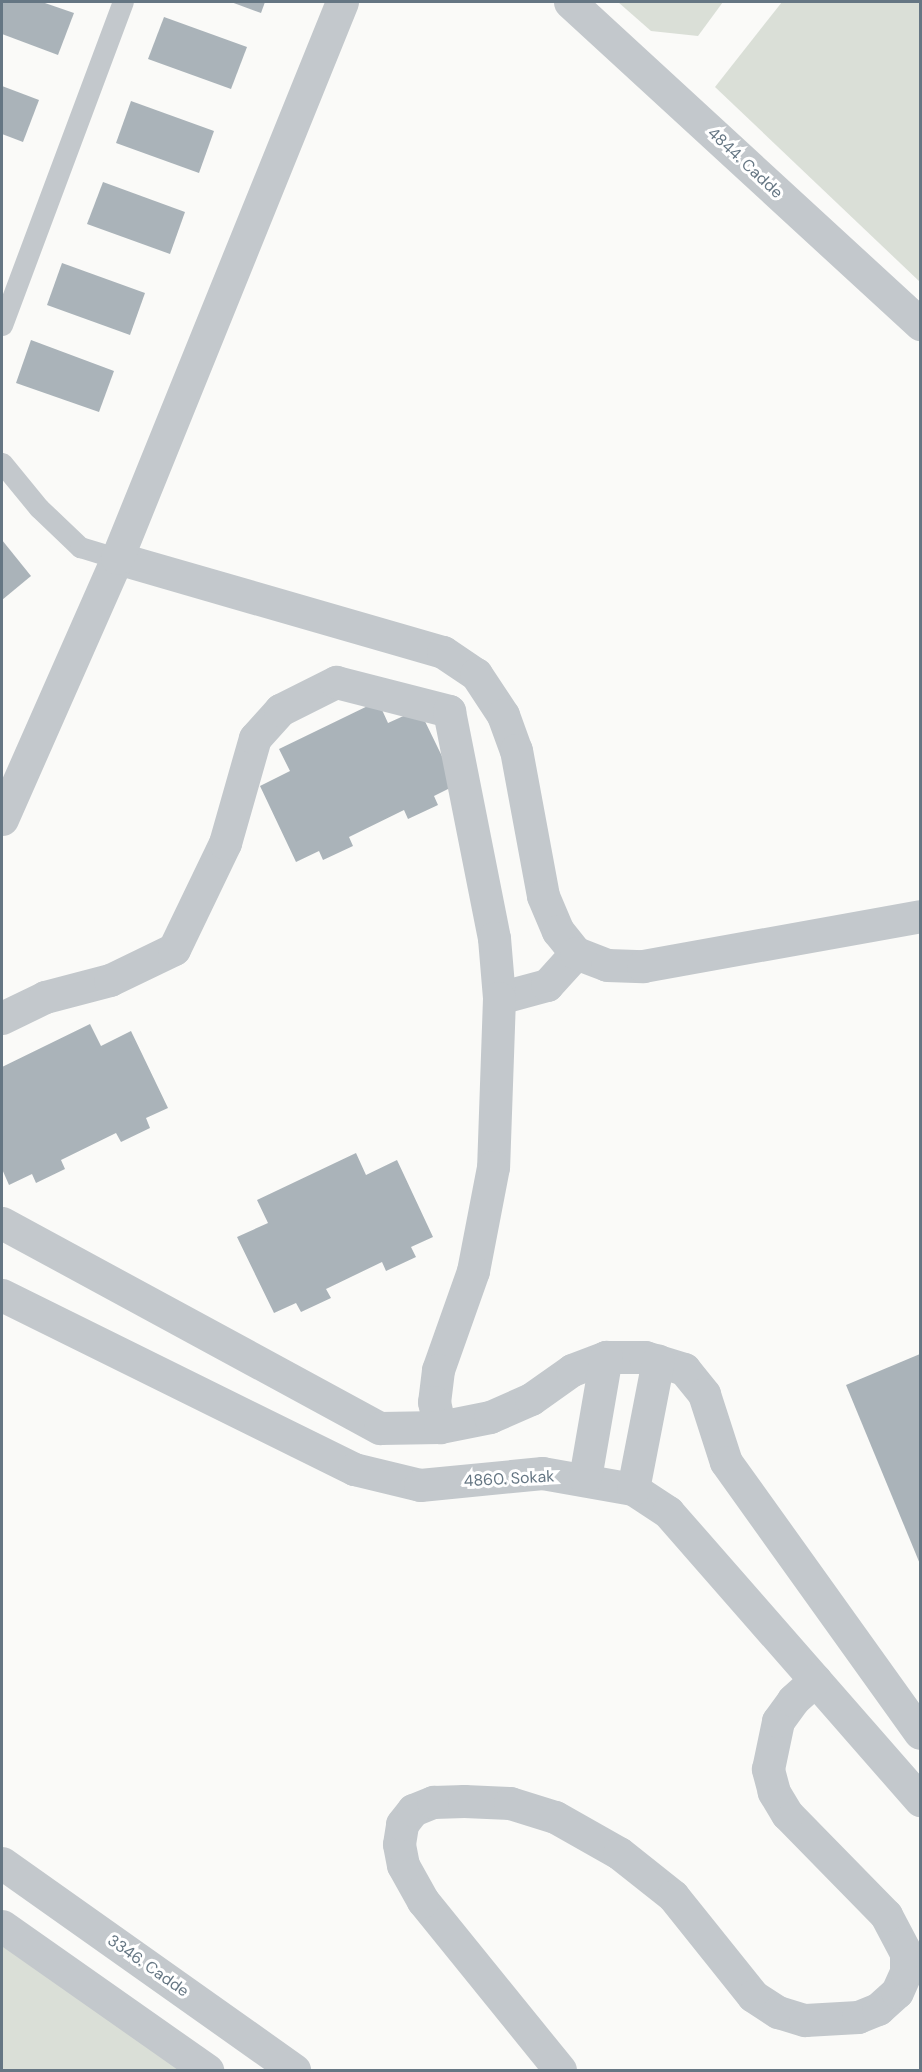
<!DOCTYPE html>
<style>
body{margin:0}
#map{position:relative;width:922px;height:2072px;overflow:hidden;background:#fafaf8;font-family:"DM Sans",sans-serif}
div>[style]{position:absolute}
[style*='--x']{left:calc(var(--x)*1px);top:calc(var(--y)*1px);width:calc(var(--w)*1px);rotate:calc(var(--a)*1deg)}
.green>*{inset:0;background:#dadfd7}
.building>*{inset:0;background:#aab3b9}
.service>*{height:21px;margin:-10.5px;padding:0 10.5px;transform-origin:10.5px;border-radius:10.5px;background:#c3c8cc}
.minor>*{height:33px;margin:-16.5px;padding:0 16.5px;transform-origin:16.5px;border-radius:16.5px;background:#c3c8cc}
.tertiary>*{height:33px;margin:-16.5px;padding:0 16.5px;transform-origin:16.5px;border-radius:16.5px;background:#c3c8cc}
span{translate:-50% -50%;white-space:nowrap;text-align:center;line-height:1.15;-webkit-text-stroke:6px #fff;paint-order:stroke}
.street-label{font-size:16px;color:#657683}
.frame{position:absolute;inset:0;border:3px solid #657683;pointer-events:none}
</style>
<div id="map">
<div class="green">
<i style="clip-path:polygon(618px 2px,723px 2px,698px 36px,651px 31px)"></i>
<i style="clip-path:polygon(782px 2px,920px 2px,920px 282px,715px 87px)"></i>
<i style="clip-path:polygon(2px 1925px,209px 2070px,2px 2070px)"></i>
</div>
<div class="building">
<i style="clip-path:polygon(2px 2px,42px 2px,74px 13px,58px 55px,2px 34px)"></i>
<i style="clip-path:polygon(231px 2px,265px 2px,261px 13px)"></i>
<i style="clip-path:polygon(164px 17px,247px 47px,231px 89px,148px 59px)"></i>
<i style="clip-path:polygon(2px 86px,39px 100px,23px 142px,2px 134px)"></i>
<i style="clip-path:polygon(131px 101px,214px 131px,199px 173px,116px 143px)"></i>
<i style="clip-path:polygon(103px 182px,185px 212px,170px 254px,87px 224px)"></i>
<i style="clip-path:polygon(62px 263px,145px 293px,130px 335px,47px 305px)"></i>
<i style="clip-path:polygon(31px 340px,114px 371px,99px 412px,16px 383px)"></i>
<i style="clip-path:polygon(2px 540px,31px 576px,2px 600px)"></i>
<i style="clip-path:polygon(378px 701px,388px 723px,419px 709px,456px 785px,434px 796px,438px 805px,408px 819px,404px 810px,349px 837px,353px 846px,323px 860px,319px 851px,296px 862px,260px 786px,290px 771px,279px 749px)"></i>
<i style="clip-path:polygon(90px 1024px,101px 1046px,131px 1031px,168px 1108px,146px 1118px,150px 1128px,121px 1142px,116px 1133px,61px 1160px,65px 1169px,36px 1183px,32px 1174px,9px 1185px,2px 1169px,2px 1067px)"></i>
<i style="clip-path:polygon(356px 1153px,366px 1175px,397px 1160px,433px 1237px,411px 1247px,416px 1257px,386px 1271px,382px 1262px,326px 1289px,331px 1298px,301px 1312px,296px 1303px,274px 1313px,237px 1237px,268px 1223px,257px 1200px)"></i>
<i style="clip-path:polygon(920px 1354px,920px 1564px,846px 1385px)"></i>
</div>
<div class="service">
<i style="--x:2;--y:325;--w:345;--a:-69.5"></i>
<i style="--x:2;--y:463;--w:58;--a:50.6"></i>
<i style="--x:39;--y:508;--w:57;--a:43.6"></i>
<i style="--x:80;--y:547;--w:39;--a:17"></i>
</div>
<div class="minor">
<i style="--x:570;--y:2;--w:476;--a:42.6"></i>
<i style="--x:117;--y:558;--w:339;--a:16.1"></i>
<i style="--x:443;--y:652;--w:40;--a:34"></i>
<i style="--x:476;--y:674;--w:49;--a:56.6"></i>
<i style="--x:503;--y:715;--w:37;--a:70"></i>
<i style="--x:516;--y:750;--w:148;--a:79.5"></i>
<i style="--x:543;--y:896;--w:38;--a:67"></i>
<i style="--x:558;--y:931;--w:28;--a:51"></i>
<i style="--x:2;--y:819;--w:285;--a:-66.2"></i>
<i style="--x:117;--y:558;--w:600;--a:-67.97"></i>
<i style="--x:499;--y:998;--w:50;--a:-15.2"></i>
<i style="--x:547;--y:985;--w:43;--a:-47.8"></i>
<i style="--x:576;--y:953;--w:33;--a:21"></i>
<i style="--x:607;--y:965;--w:36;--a:2"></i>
<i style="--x:643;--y:966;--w:281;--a:-10.2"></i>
<i style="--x:2;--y:1018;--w:48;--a:-26"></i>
<i style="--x:45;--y:997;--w:67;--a:-14.7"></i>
<i style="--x:110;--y:980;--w:71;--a:-25.8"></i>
<i style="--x:174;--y:949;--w:118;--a:-64.3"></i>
<i style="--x:225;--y:843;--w:109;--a:-74.1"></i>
<i style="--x:255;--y:738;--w:38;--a:-48"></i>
<i style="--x:280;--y:710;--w:63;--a:-26.6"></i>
<i style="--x:336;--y:682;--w:117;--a:14.4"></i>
<i style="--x:449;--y:711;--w:231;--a:78.8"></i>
<i style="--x:494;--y:938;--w:60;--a:85.2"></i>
<i style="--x:499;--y:998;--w:169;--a:92"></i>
<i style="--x:493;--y:1167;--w:106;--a:100.9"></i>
<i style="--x:473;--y:1271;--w:105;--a:109.5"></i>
<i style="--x:438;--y:1370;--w:32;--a:97"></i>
<i style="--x:434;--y:1402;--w:26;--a:77"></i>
<i style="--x:2;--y:1223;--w:430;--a:28.5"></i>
<i style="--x:380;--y:1428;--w:60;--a:-1"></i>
<i style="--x:440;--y:1427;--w:51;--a:-11.3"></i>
<i style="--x:490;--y:1417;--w:45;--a:-23.7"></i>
<i style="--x:531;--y:1399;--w:50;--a:-35.3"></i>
<i style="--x:572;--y:1370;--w:36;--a:-21"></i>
<i style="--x:606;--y:1357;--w:39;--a:0"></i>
<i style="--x:645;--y:1357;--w:41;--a:17.1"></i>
<i style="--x:684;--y:1369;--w:32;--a:51"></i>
<i style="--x:704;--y:1394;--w:71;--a:72.1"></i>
<i style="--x:726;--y:1462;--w:333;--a:54.4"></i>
<i style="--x:2;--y:1295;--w:393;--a:26.3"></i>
<i style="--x:354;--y:1469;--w:68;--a:13.6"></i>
<i style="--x:420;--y:1485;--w:123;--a:-5.6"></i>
<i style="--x:542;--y:1473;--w:92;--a:10"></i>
<i style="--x:633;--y:1489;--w:42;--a:33.3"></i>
<i style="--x:668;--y:1512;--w:383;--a:48.8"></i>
<i style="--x:585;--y:1478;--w:123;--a:-80.2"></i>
<i style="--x:633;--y:1489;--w:131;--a:-79"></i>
<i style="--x:560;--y:2070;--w:218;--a:-129"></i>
<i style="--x:423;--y:1901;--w:41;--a:-119.1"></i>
<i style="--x:403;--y:1865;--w:21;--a:-101"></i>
<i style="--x:399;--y:1844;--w:20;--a:-81"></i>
<i style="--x:402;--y:1824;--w:18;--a:-52"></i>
<i style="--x:413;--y:1810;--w:22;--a:-22"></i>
<i style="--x:433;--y:1802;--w:31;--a:-2"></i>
<i style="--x:464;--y:1801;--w:46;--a:2.5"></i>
<i style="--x:510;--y:1803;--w:47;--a:17.3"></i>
<i style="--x:555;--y:1817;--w:73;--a:29.4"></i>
<i style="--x:619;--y:1853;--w:69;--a:38.5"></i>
<i style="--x:673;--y:1896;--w:128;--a:51.3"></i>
<i style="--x:753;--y:1996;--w:30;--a:33"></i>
<i style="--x:778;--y:2012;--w:28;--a:17"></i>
<i style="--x:805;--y:2020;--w:53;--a:-3.2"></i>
<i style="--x:858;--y:2017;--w:22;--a:-22"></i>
<i style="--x:878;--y:2009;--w:25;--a:-42"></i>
<i style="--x:897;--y:1992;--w:22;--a:-66"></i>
<i style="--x:906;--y:1972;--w:19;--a:-90"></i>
<i style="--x:906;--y:1953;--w:43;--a:-117.8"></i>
<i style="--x:886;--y:1915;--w:141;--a:-134.4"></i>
<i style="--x:787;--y:1814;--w:26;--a:-121"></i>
<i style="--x:774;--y:1792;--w:24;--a:-105"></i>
<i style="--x:768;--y:1769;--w:49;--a:-78.2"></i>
<i style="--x:778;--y:1721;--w:26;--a:-54"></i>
<i style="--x:793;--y:1700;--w:30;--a:-42"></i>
</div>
<div class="tertiary">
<i style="--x:2;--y:1863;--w:358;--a:35.3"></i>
<i style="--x:2;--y:1926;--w:251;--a:35.1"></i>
</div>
<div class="street-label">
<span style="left:745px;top:163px;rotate:43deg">4844. Cadde</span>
<span style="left:509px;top:1479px;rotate:-3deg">4860. Sokak</span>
<span style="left:148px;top:1966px;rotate:35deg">3346. Cadde</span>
</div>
<div class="frame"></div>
</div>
